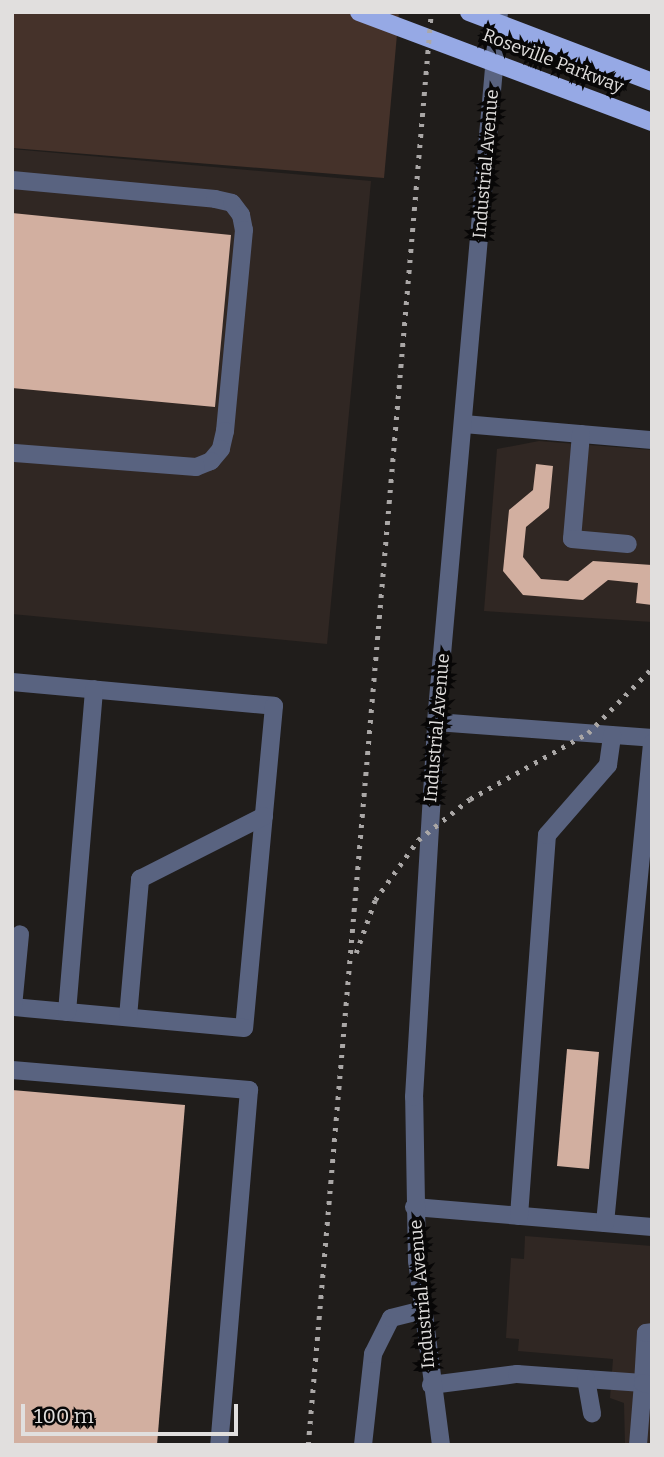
<!DOCTYPE html>
<style>
body{margin:0}
#map{position:relative;width:664px;height:1457px;overflow:hidden;background:#201d1b;font-family:Bitter,serif}
div>[style]{position:absolute}
[style*='--x']{left:calc(var(--x)*1px);top:calc(var(--y)*1px);width:calc(var(--w)*1px);rotate:calc(var(--a)*1deg)}
.built>*{inset:0;background:#302723}
.green>*{inset:0;background:#45322a}
.building>*{inset:0;background:#d2afa0}
.minor>*{height:18px;margin:-9px;padding:0 9px;transform-origin:9px;border-radius:9px;background:#596380}
.major>*{height:18px;margin:-9px;padding:0 9px;transform-origin:9px;border-radius:9px;background:#96a9e5}
.rail>*{height:4.5px;margin-top:-2.25px;transform-origin:0;background:repeating-linear-gradient(90deg,#aaa7a6 0 3.5px,transparent 0 10.5px)}
span{translate:-50% -50%;white-space:nowrap;text-align:center;line-height:1.15;-webkit-text-stroke:7px #080707;paint-order:stroke}
.street-label{font-size:18px;color:#e1dfde}
.frame{position:absolute;inset:0;border:14px solid #e1dfde;pointer-events:none}
.scale{position:absolute;left:21px;top:1404px;width:217px;height:32px;box-sizing:border-box;border:4px solid #e1dfde;border-top:0;padding-left:9px;font-size:21px;line-height:24px;white-space:nowrap;color:#e1dfde;-webkit-text-stroke:5px #080707;paint-order:stroke}
</style>
<div id="map">
<div class="built">
<i style="clip-path:polygon(12px 149px,371px 181px,327px 644px,12px 614px)"></i>
<i style="clip-path:polygon(539px 441px,652px 450px,652px 622px,484px 611px,497px 449px)"></i>
<i style="clip-path:polygon(525px 1236px,652px 1246px,652px 1445px,625px 1445px,624px 1403px,610px 1398px,613px 1359px,518px 1351px,519px 1339px,506px 1338px,511px 1258px,524px 1259px)"></i>
</div>
<div class="green">
<i style="clip-path:polygon(12px 12px,399px 12px,384px 178px,12px 148px)"></i>
</div>
<div class="building">
<i style="clip-path:polygon(12px 213px,231px 235px,215px 407px,12px 388px)"></i>
<i style="clip-path:polygon(536px 464px,553px 466px,549px 508px,526px 527px,523px 557px,541px 579px,568px 581px,593px 561px,652px 565px,652px 605px,636px 603px,638px 583px,608px 580px,583px 600px,523px 595px,503px 571px,509px 510px,533px 490px)"></i>
<i style="clip-path:polygon(567px 1049px,599px 1052px,589px 1169px,557px 1166px)"></i>
<i style="clip-path:polygon(12px 1090px,185px 1105px,157px 1445px,12px 1445px)"></i>
</div>
<div class="minor">
<i style="--x:12;--y:180;--w:204;--a:5.3"></i>
<i style="--x:215;--y:199;--w:17;--a:13"></i>
<i style="--x:232;--y:203;--w:15;--a:53"></i>
<i style="--x:241;--y:215;--w:15;--a:79"></i>
<i style="--x:244;--y:230;--w:202;--a:95.4"></i>
<i style="--x:225;--y:431;--w:18;--a:103"></i>
<i style="--x:221;--y:449;--w:16;--a:130"></i>
<i style="--x:211;--y:461;--w:16;--a:158"></i>
<i style="--x:196;--y:467;--w:185;--a:-175.6"></i>
<i style="--x:464;--y:424;--w:189;--a:4.9"></i>
<i style="--x:581;--y:434;--w:105;--a:94.9"></i>
<i style="--x:572;--y:539;--w:56;--a:5.1"></i>
<i style="--x:12;--y:682;--w:263;--a:5.2"></i>
<i style="--x:274;--y:706;--w:323;--a:95.3"></i>
<i style="--x:244;--y:1028;--w:233;--a:-174.8"></i>
<i style="--x:436;--y:722;--w:217;--a:4.2"></i>
<i style="--x:13;--y:1007;--w:73;--a:-84.5"></i>
<i style="--x:67;--y:1012;--w:324;--a:-85.2"></i>
<i style="--x:128;--y:1017;--w:139;--a:-85"></i>
<i style="--x:140;--y:879;--w:139;--a:-26.9"></i>
<i style="--x:12;--y:1070;--w:238;--a:4.8"></i>
<i style="--x:249;--y:1090;--w:356;--a:94.8"></i>
<i style="--x:414;--y:1207;--w:239;--a:4.8"></i>
<i style="--x:519;--y:1216;--w:382;--a:-85.8"></i>
<i style="--x:547;--y:835;--w:93;--a:-48.9"></i>
<i style="--x:608;--y:765;--w:30;--a:-82"></i>
<i style="--x:605;--y:1223;--w:482;--a:-84.4"></i>
<i style="--x:586;--y:1379;--w:57;--a:4"></i>
<i style="--x:643;--y:1383;--w:50;--a:-86.6"></i>
<i style="--x:646;--y:1333;--w:6;--a:-9"></i>
<i style="--x:431;--y:1385;--w:87;--a:-7.3"></i>
<i style="--x:517;--y:1374;--w:69;--a:4.1"></i>
<i style="--x:586;--y:1379;--w:35;--a:80"></i>
<i style="--x:363;--y:1445;--w:92;--a:-83.7"></i>
<i style="--x:373;--y:1354;--w:40;--a:-63.4"></i>
<i style="--x:391;--y:1318;--w:32;--a:-14"></i>
<i style="--x:441;--y:1445;--w:186;--a:-97.4"></i>
<i style="--x:417;--y:1261;--w:164;--a:-91"></i>
<i style="--x:414;--y:1097;--w:376;--a:-86.6"></i>
<i style="--x:436;--y:722;--w:713;--a:-84.93"></i>
<i style="--x:638;--y:1445;--w:62;--a:-85.4"></i>
<i style="--x:643;--y:1383;--w:9;--a:13"></i>
</div>
<div class="major">
<i style="--x:359;--y:12;--w:313;--a:20.6"></i>
<i style="--x:469;--y:12;--w:196;--a:20.9"></i>
</div>
<div class="rail">
<i style="--x:356;--y:953;--w:56;--a:-70.3"></i>
<i style="--x:375;--y:900;--w:74;--a:-54.4"></i>
<i style="--x:418;--y:840;--w:66;--a:-38.3"></i>
<i style="--x:470;--y:799;--w:135;--a:-29.2"></i>
<i style="--x:588;--y:733;--w:91;--a:-45.4"></i>
<i style="--x:308;--y:1445;--w:1438;--a:-85.09"></i>
</div>
<div class="street-label">
<span style="left:553px;top:61px;rotate:21deg">Roseville Parkway</span>
<span style="left:486px;top:164px;rotate:-85deg">Industrial Avenue</span>
<span style="left:437px;top:728px;rotate:-85deg">Industrial Avenue</span>
<span style="left:422px;top:1294px;rotate:-95deg">Industrial Avenue</span>
</div>
<div class="frame"></div>
<div class="scale">100 m</div>
</div>
